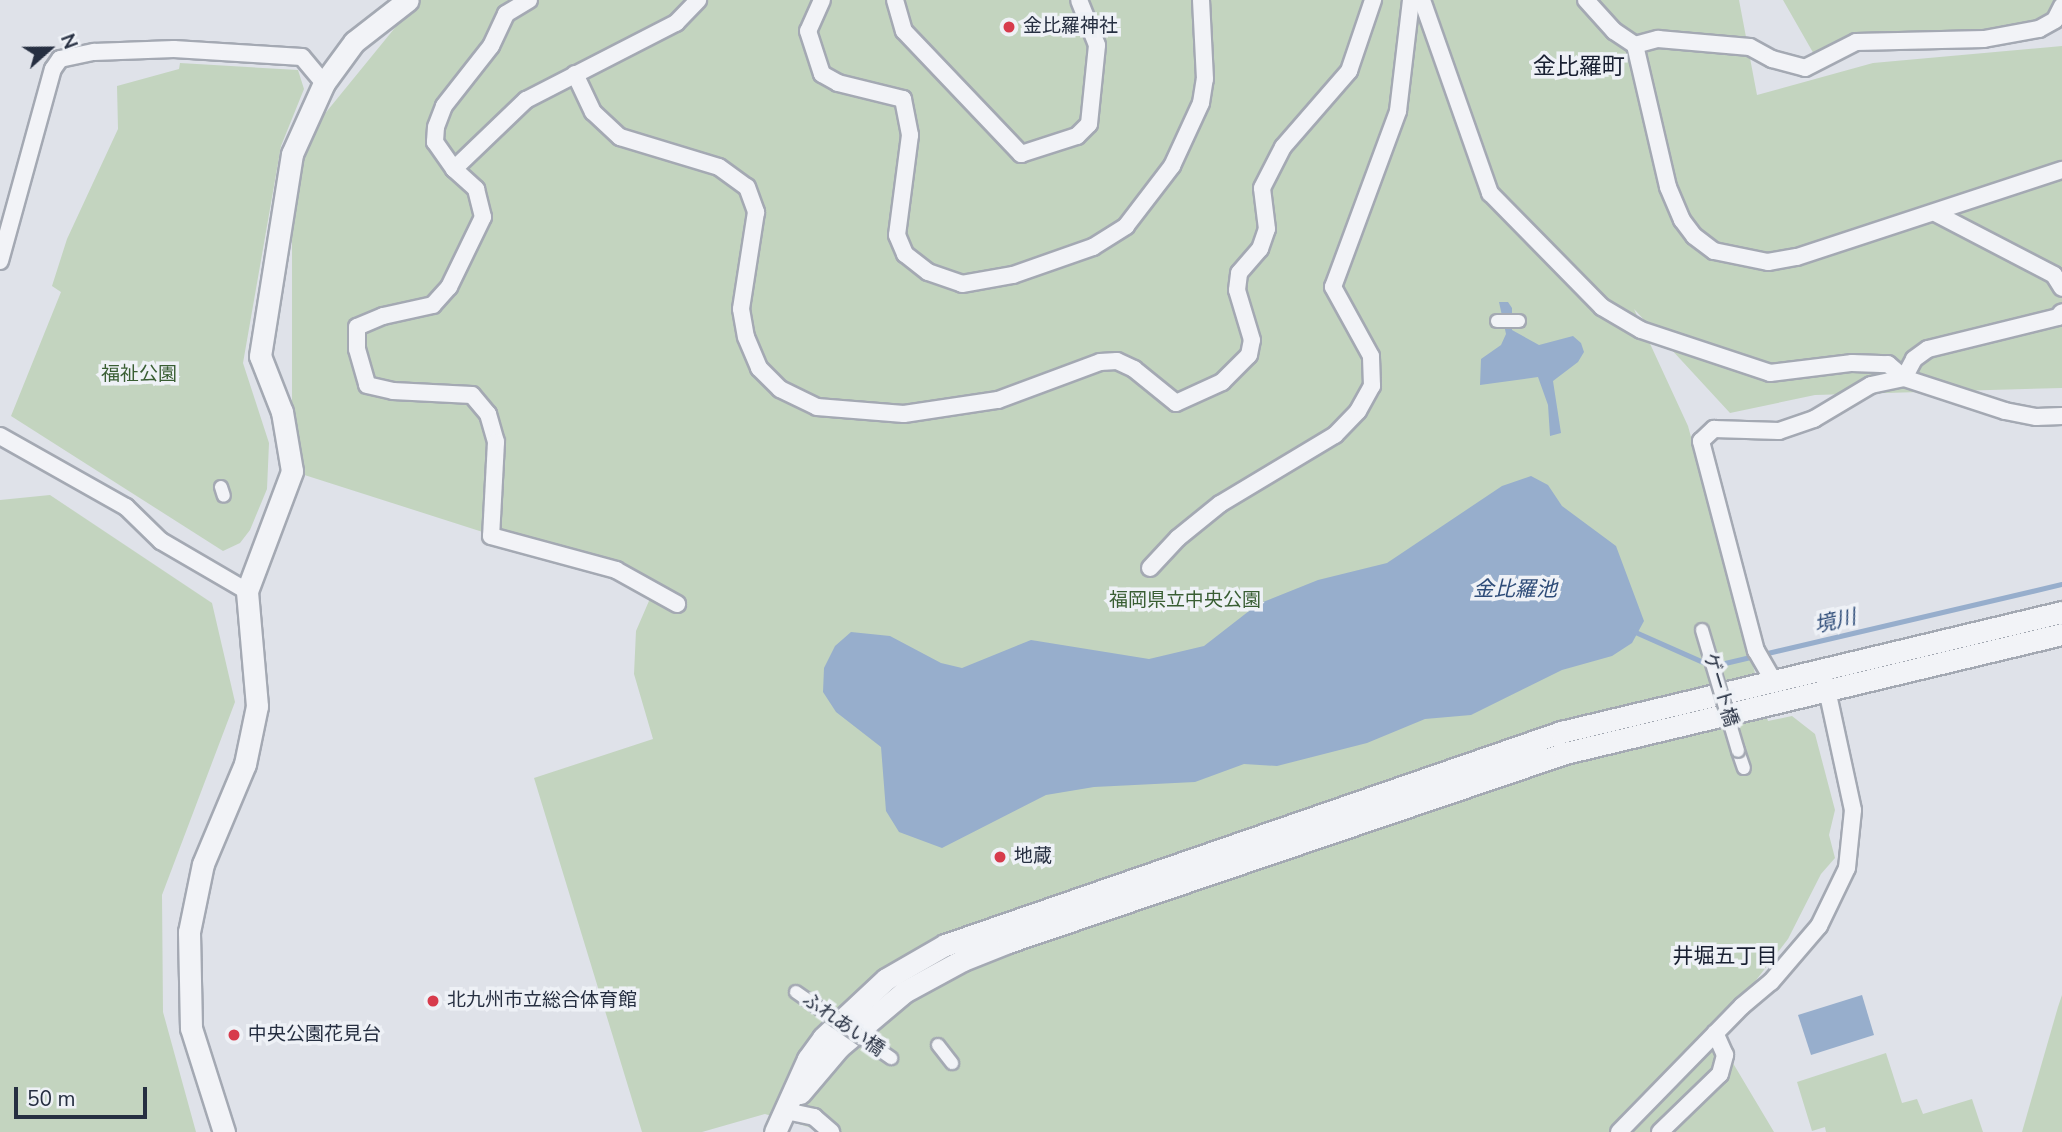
<!DOCTYPE html>
<meta charset="utf-8">
<style>
body{margin:0}
#map{position:relative;width:2062px;height:1132px;overflow:hidden;background:#dfe2e9;font-family:"Nunito Sans","Noto Sans JP",sans-serif}
div>[style]{position:absolute}
[style*='--x']{left:calc(var(--x)*1px);top:calc(var(--y)*1px);width:calc(var(--w)*1px);rotate:calc(var(--a)*1deg)}
.green>*{inset:0;background:#c3d4bf}
.water>*{inset:0;background:#97aecc}
.stream>*{height:5px;margin:-2.5px;padding:0 2.5px;transform-origin:2.5px;border-radius:2.5px;background:#97aecc}
.roads{filter:drop-shadow(2px 0 #a4a9b3) drop-shadow(-2px 0 #a4a9b3) drop-shadow(0 2px #a4a9b3) drop-shadow(0 -2px #a4a9b3)}
.pedestrian>*{height:12px;margin:-6px;padding:0 6px;transform-origin:6px;border-radius:6px;background:#f2f3f7}
.minor>*{height:16px;margin:-8px;padding:0 8px;transform-origin:8px;border-radius:8px;background:#f2f3f7}
.tertiary>*{height:21px;margin:-10.5px;padding:0 10.5px;transform-origin:10.5px;border-radius:10.5px;background:#f2f3f7}
.bridges{filter:drop-shadow(2px 0 #a4a9b3) drop-shadow(-2px 0 #a4a9b3) drop-shadow(0 2px #a4a9b3) drop-shadow(0 -2px #a4a9b3)}
.pedestrian-bridge>*{height:12px;margin:-6px;padding:0 6px;transform-origin:6px;border-radius:6px;background:#f2f3f7}
.dots>*{width:19px;height:19px;translate:-50% -50%;box-sizing:border-box;border:4px solid #eef1f6;border-radius:50%}
span{translate:-50% -50%;white-space:nowrap;text-align:center;line-height:1.15;-webkit-text-stroke:7px #eef1f6;paint-order:stroke}
.poi-label{font-size:19px;color:#262f41}
.left{translate:0 -50%;text-align:left}
.park-label{font-size:19px;color:#395e33}
.street-label{font-size:19px;color:#262f41}
.water-label{font-size:21px;color:#2e4c78;font-style:italic}
.neighbourhood-label{font-size:21px;color:#192032}
.quarter-label{font-size:23px;color:#192032}
.north{position:absolute;left:14px;top:14px;width:70px;height:70px;-webkit-text-stroke:5px #eef1f6;paint-order:stroke;rotate:69deg;font-size:19px;font-weight:700;line-height:28px;text-align:center;color:#262f41}
.north::after{content:'';display:block;margin:auto;width:24px;height:32px;background:#262f41;clip-path:polygon(50% 0,100% 100%,50% 72%,0 100%)}
.scale{position:absolute;left:14px;top:1087px;width:133px;height:32px;box-sizing:border-box;border:4px solid #262f41;border-top:0;padding-left:9px;font-size:21px;line-height:24px;white-space:nowrap;color:#262f41;-webkit-text-stroke:5px #eef1f6;paint-order:stroke}
</style>
<div id="map">
<div class="green">
<i style="clip-path:polygon(398px 0,1739px 0,1757px 95px,1873px 63px,2062px 46px,2062px 388px,1815px 395px,1730px 413px,1634px 309px,1688px 426px,1768px 721px,1792px 716px,1815px 734px,1835px 810px,1829px 835px,1835px 858px,1821px 874px,1788px 939px,1715px 1033px,1774px 1132px,825px 1132px,765px 1114px,702px 1132px,642px 1132px,534px 778px,653px 739px,634px 674px,636px 631px,655px 587px,292px 471px,292px 154px,398px 24px)"></i>
<i style="clip-path:polygon(1783px 0,2062px 0,2039px 29px,1856px 42px,1819px 63px)"></i>
<i style="clip-path:polygon(180px 63px,298px 70px,304px 89px,281px 146px,243px 363px,269px 443px,267px 489px,250px 530px,240px 543px,223px 551px,11px 416px,61px 292px,52px 286px,67px 239px,118px 129px,117px 86px,179px 69px)"></i>
<i style="clip-path:polygon(50px 495px,212px 603px,235px 702px,162px 895px,163px 1012px,196px 1132px,0 1132px,0 500px)"></i>
<i style="clip-path:polygon(2062px 995px,2062px 1132px,2022px 1132px,2058px 1007px)"></i>
<i style="clip-path:polygon(1886px 1053px,1902px 1103px,1917px 1099px,1923px 1114px,1972px 1099px,1983px 1132px,1826px 1132px,1825px 1127px,1812px 1131px,1797px 1082px)"></i>
</div>
<div class="water">
<i style="clip-path:polygon(1499px 302px,1508px 302px,1512px 308px,1512px 330px,1539px 345px,1573px 336px,1581px 343px,1584px 352px,1578px 362px,1553px 381px,1561px 433px,1550px 436px,1548px 405px,1538px 377px,1480px 385px,1481px 359px,1501px 345px,1506px 334px)"></i>
<i style="clip-path:polygon(1531px 476px,1548px 485px,1562px 506px,1616px 546px,1644px 621px,1632px 643px,1612px 656px,1562px 670px,1471px 715px,1425px 719px,1367px 743px,1277px 766px,1244px 764px,1195px 782px,1094px 787px,1046px 795px,942px 848px,899px 832px,886px 811px,881px 747px,836px 712px,823px 692px,824px 668px,835px 646px,851px 632px,890px 636px,941px 663px,962px 668px,1031px 640px,1149px 659px,1204px 646px,1258px 604px,1318px 580px,1387px 563px,1502px 486px)"></i>
<i style="clip-path:polygon(1862px 995px,1874px 1035px,1811px 1055px,1798px 1015px)"></i>
</div>
<div class="stream">
<i style="--x:1633;--y:631;--w:86;--a:23.9"></i>
<i style="--x:1712;--y:666;--w:359;--a:-13.2"></i>
</div>
<div class="roads">
<div class="pedestrian">
<i style="--x:1497;--y:321;--w:22;--a:0"></i>
<i style="--x:221;--y:487;--w:9;--a:72"></i>
<i style="--x:1738;--y:751;--w:18;--a:71"></i>
<i style="--x:938;--y:1045;--w:23;--a:52"></i>
</div>
<div class="minor">
<i style="--x:529;--y:0;--w:27;--a:149"></i>
<i style="--x:506;--y:14;--w:35;--a:115"></i>
<i style="--x:491;--y:46;--w:76;--a:128.1"></i>
<i style="--x:444;--y:106;--w:22;--a:111"></i>
<i style="--x:436;--y:127;--w:15;--a:94"></i>
<i style="--x:435;--y:142;--w:33;--a:55"></i>
<i style="--x:454;--y:169;--w:30;--a:42"></i>
<i style="--x:476;--y:189;--w:29;--a:76"></i>
<i style="--x:483;--y:217;--w:78;--a:115.9"></i>
<i style="--x:449;--y:287;--w:24;--a:132"></i>
<i style="--x:433;--y:305;--w:51;--a:167.6"></i>
<i style="--x:383;--y:316;--w:28;--a:157"></i>
<i style="--x:357;--y:327;--w:22;--a:90"></i>
<i style="--x:357;--y:349;--w:37;--a:74"></i>
<i style="--x:367;--y:385;--w:27;--a:13"></i>
<i style="--x:393;--y:391;--w:79;--a:2.9"></i>
<i style="--x:472;--y:395;--w:25;--a:50"></i>
<i style="--x:488;--y:414;--w:29;--a:74"></i>
<i style="--x:496;--y:442;--w:94;--a:93"></i>
<i style="--x:491;--y:536;--w:130;--a:15.2"></i>
<i style="--x:616;--y:570;--w:70;--a:29.1"></i>
<i style="--x:822;--y:0;--w:34;--a:114"></i>
<i style="--x:808;--y:31;--w:45;--a:72"></i>
<i style="--x:822;--y:74;--w:18;--a:29"></i>
<i style="--x:838;--y:83;--w:67;--a:13.8"></i>
<i style="--x:903;--y:99;--w:37;--a:79"></i>
<i style="--x:910;--y:135;--w:101;--a:97.4"></i>
<i style="--x:897;--y:235;--w:21;--a:67"></i>
<i style="--x:905;--y:254;--w:29;--a:38"></i>
<i style="--x:928;--y:272;--w:36;--a:19"></i>
<i style="--x:962;--y:284;--w:52;--a:-10"></i>
<i style="--x:1013;--y:275;--w:85;--a:-19.3"></i>
<i style="--x:1093;--y:247;--w:39;--a:-32"></i>
<i style="--x:1126;--y:226;--w:76;--a:-52.5"></i>
<i style="--x:1172;--y:166;--w:69;--a:-65.3"></i>
<i style="--x:1201;--y:103;--w:24;--a:-81"></i>
<i style="--x:1205;--y:79;--w:79;--a:-92.9"></i>
<i style="--x:895;--y:0;--w:32;--a:74"></i>
<i style="--x:904;--y:31;--w:170;--a:46.4"></i>
<i style="--x:1021;--y:154;--w:59;--a:-17.8"></i>
<i style="--x:1077;--y:136;--w:17;--a:-45"></i>
<i style="--x:1089;--y:124;--w:79;--a:-84.2"></i>
<i style="--x:1097;--y:45;--w:48;--a:-111.8"></i>
<i style="--x:1422;--y:0;--w:205;--a:70.6"></i>
<i style="--x:1490;--y:193;--w:160;--a:45.5"></i>
<i style="--x:1602;--y:307;--w:45;--a:30.5"></i>
<i style="--x:1641;--y:330;--w:136;--a:18.4"></i>
<i style="--x:1770;--y:373;--w:83;--a:-7"></i>
<i style="--x:1852;--y:363;--w:36;--a:2"></i>
<i style="--x:1888;--y:364;--w:21;--a:41"></i>
<i style="--x:1904;--y:378;--w:106;--a:18.1"></i>
<i style="--x:2005;--y:411;--w:32;--a:11"></i>
<i style="--x:2036;--y:417;--w:26;--a:-2"></i>
<i style="--x:1586;--y:0;--w:42;--a:47.9"></i>
<i style="--x:1614;--y:31;--w:25;--a:34"></i>
<i style="--x:1635;--y:45;--w:146;--a:76.9"></i>
<i style="--x:1668;--y:187;--w:36;--a:67"></i>
<i style="--x:1682;--y:220;--w:20;--a:53"></i>
<i style="--x:1694;--y:236;--w:25;--a:37"></i>
<i style="--x:1714;--y:251;--w:55;--a:11.5"></i>
<i style="--x:1768;--y:262;--w:29;--a:-10"></i>
<i style="--x:1797;--y:257;--w:279;--a:-18.2"></i>
<i style="--x:1635;--y:45;--w:24;--a:-15"></i>
<i style="--x:1658;--y:39;--w:92;--a:5"></i>
<i style="--x:1750;--y:47;--w:25;--a:29"></i>
<i style="--x:1772;--y:59;--w:34;--a:15"></i>
<i style="--x:1805;--y:68;--w:57;--a:-27"></i>
<i style="--x:1856;--y:42;--w:128;--a:-1.3"></i>
<i style="--x:1984;--y:39;--w:56;--a:-10.3"></i>
<i style="--x:2039;--y:29;--w:18;--a:-29"></i>
<i style="--x:2055;--y:20;--w:16;--a:-63"></i>
<i style="--x:575;--y:74;--w:42;--a:64.7"></i>
<i style="--x:593;--y:112;--w:37;--a:43"></i>
<i style="--x:620;--y:137;--w:103;--a:16.9"></i>
<i style="--x:719;--y:167;--w:34;--a:36"></i>
<i style="--x:747;--y:187;--w:27;--a:70"></i>
<i style="--x:756;--y:212;--w:98;--a:98.8"></i>
<i style="--x:741;--y:309;--w:28;--a:80"></i>
<i style="--x:746;--y:337;--w:34;--a:67"></i>
<i style="--x:759;--y:368;--w:30;--a:45"></i>
<i style="--x:780;--y:389;--w:41;--a:25.9"></i>
<i style="--x:817;--y:407;--w:87;--a:4.6"></i>
<i style="--x:904;--y:414;--w:95;--a:-8.5"></i>
<i style="--x:998;--y:400;--w:109;--a:-20.4"></i>
<i style="--x:1100;--y:362;--w:17;--a:-3"></i>
<i style="--x:1117;--y:361;--w:19;--a:25"></i>
<i style="--x:1134;--y:369;--w:54;--a:39"></i>
<i style="--x:1176;--y:403;--w:51;--a:-24.5"></i>
<i style="--x:1222;--y:382;--w:38;--a:-45"></i>
<i style="--x:1249;--y:355;--w:15;--a:-79"></i>
<i style="--x:1252;--y:340;--w:52;--a:-106.7"></i>
<i style="--x:1237;--y:290;--w:17;--a:-83"></i>
<i style="--x:1239;--y:273;--w:32;--a:-49"></i>
<i style="--x:1260;--y:249;--w:21;--a:-71"></i>
<i style="--x:1267;--y:229;--w:41;--a:-97"></i>
<i style="--x:1262;--y:188;--w:46;--a:-62.9"></i>
<i style="--x:1283;--y:147;--w:101;--a:-49"></i>
<i style="--x:1349;--y:71;--w:75;--a:-71.3"></i>
<i style="--x:454;--y:169;--w:100;--a:-43.8"></i>
<i style="--x:526;--y:100;--w:169;--a:-27.2"></i>
<i style="--x:676;--y:23;--w:32;--a:-46"></i>
<i style="--x:1937;--y:214;--w:132;--a:27.5"></i>
<i style="--x:2054;--y:275;--w:15;--a:58"></i>
<i style="--x:0;--y:261;--w:199;--a:-74.6"></i>
<i style="--x:53;--y:69;--w:12;--a:-55"></i>
<i style="--x:60;--y:59;--w:35;--a:-12"></i>
<i style="--x:94;--y:52;--w:80;--a:-2.1"></i>
<i style="--x:174;--y:49;--w:128;--a:3.6"></i>
<i style="--x:302;--y:57;--w:34;--a:50"></i>
<i style="--x:1904;--y:378;--w:21;--a:-62"></i>
<i style="--x:1914;--y:359;--w:17;--a:-36"></i>
<i style="--x:1928;--y:349;--w:134;--a:-13.8"></i>
<i style="--x:2058;--y:317;--w:6;--a:-51"></i>
<i style="--x:0;--y:436;--w:145;--a:29.4"></i>
<i style="--x:126;--y:507;--w:49;--a:44.2"></i>
<i style="--x:161;--y:541;--w:99;--a:30.2"></i>
<i style="--x:1150;--y:568;--w:41;--a:-47"></i>
<i style="--x:1178;--y:538;--w:54;--a:-39"></i>
<i style="--x:1220;--y:504;--w:134;--a:-31"></i>
<i style="--x:1335;--y:435;--w:33;--a:-46"></i>
<i style="--x:1358;--y:411;--w:29;--a:-61"></i>
<i style="--x:1372;--y:386;--w:30;--a:-92"></i>
<i style="--x:1371;--y:356;--w:79;--a:-118.8"></i>
<i style="--x:1333;--y:287;--w:188;--a:-69.7"></i>
<i style="--x:1398;--y:111;--w:112;--a:-83.3"></i>
<i style="--x:1773;--y:680;--w:34;--a:-120"></i>
<i style="--x:1756;--y:651;--w:217;--a:-104.7"></i>
<i style="--x:1701;--y:441;--w:18;--a:-43"></i>
<i style="--x:1714;--y:429;--w:65;--a:1.8"></i>
<i style="--x:1779;--y:431;--w:37;--a:-19"></i>
<i style="--x:1814;--y:419;--w:66;--a:-30.8"></i>
<i style="--x:1871;--y:385;--w:34;--a:-12"></i>
<i style="--x:786;--y:1111;--w:29;--a:12"></i>
<i style="--x:814;--y:1117;--w:23;--a:41"></i>
<i style="--x:1619;--y:1132;--w:176;--a:-45.7"></i>
<i style="--x:1742;--y:1006;--w:38;--a:-40"></i>
<i style="--x:1771;--y:982;--w:74;--a:-49.4"></i>
<i style="--x:1819;--y:926;--w:64;--a:-64.2"></i>
<i style="--x:1847;--y:868;--w:58;--a:-84.1"></i>
<i style="--x:1853;--y:810;--w:132;--a:-102.2"></i>
<i style="--x:1660;--y:1132;--w:83;--a:-44"></i>
<i style="--x:1720;--y:1074;--w:20;--a:-75"></i>
<i style="--x:1725;--y:1055;--w:24;--a:-114"></i>
</div>
<div class="tertiary">
<i style="--x:800;--y:1093;--w:60;--a:-49.7"></i>
<i style="--x:839;--y:1047;--w:85;--a:-40.2"></i>
<i style="--x:904;--y:992;--w:67;--a:-28.5"></i>
<i style="--x:963;--y:960;--w:48;--a:-21.8"></i>
<i style="--x:1008;--y:942;--w:588;--a:-18.74"></i>
<i style="--x:1565;--y:753;--w:511;--a:-13.47"></i>
<i style="--x:224;--y:1132;--w:109;--a:-107.6"></i>
<i style="--x:191;--y:1028;--w:96;--a:-91.2"></i>
<i style="--x:189;--y:932;--w:69;--a:-78.4"></i>
<i style="--x:203;--y:864;--w:108;--a:-67.2"></i>
<i style="--x:245;--y:764;--w:59;--a:-78.3"></i>
<i style="--x:257;--y:706;--w:115;--a:-95"></i>
<i style="--x:247;--y:591;--w:128;--a:-69.4"></i>
<i style="--x:292;--y:471;--w:60;--a:-99.6"></i>
<i style="--x:282;--y:412;--w:60;--a:-111.4"></i>
<i style="--x:260;--y:356;--w:205;--a:-81"></i>
<i style="--x:292;--y:154;--w:78;--a:-65.7"></i>
<i style="--x:324;--y:83;--w:51;--a:-53.8"></i>
<i style="--x:354;--y:42;--w:68;--a:-37.9"></i>
<i style="--x:775;--y:1132;--w:80;--a:-65.7"></i>
<i style="--x:808;--y:1059;--w:26;--a:-54"></i>
<i style="--x:823;--y:1038;--w:86;--a:-43.1"></i>
<i style="--x:886;--y:979;--w:68;--a:-30"></i>
<i style="--x:945;--y:945;--w:652;--a:-19.07"></i>
<i style="--x:1561;--y:732;--w:515;--a:-13.47"></i>
</div>
</div>
<div class="bridges">
<div class="pedestrian-bridge">
<i style="--x:1702;--y:630;--w:126;--a:73.4"></i>
<i style="--x:796;--y:992;--w:116;--a:34.8"></i>
</div>
</div>
<div class="dots">
<i style="left:1009px;top:27px;background:#d73b4c"></i>
<i style="left:1000px;top:857px;background:#d73b4c"></i>
<i style="left:433px;top:1001px;background:#d73b4c"></i>
<i style="left:234px;top:1035px;background:#d73b4c"></i>
</div>
<div class="poi-label">
<span class="left" style="left:1023px;top:27px">金比羅神社</span>
<span class="left" style="left:1014px;top:857px">地蔵</span>
<span class="left" style="left:447px;top:1001px">北九州市立総合体育館</span>
<span class="left" style="left:248px;top:1035px">中央公園花見台</span>
</div>
<div class="park-label">
<span style="left:139px;top:375px">福祉公園</span>
<span style="left:1185px;top:601px">福岡県立中央公園</span>
</div>
<div class="street-label">
<span style="left:1720px;top:690px;rotate:73deg">ゲート橋</span>
<span style="left:843px;top:1025px;rotate:35deg">ふれあい橋</span>
</div>
<div class="water-label">
<span style="left:1515px;top:589px">金比羅池</span>
<span style="left:1835px;top:621px;rotate:-13deg">境川</span>
</div>
<div class="neighbourhood-label">
<span style="left:1725px;top:956px">井堀五丁目</span>
</div>
<div class="quarter-label">
<span style="left:1579px;top:67px">金比羅町</span>
</div>
<div class="north">N</div>
<div class="scale">50 m</div>
</div>
